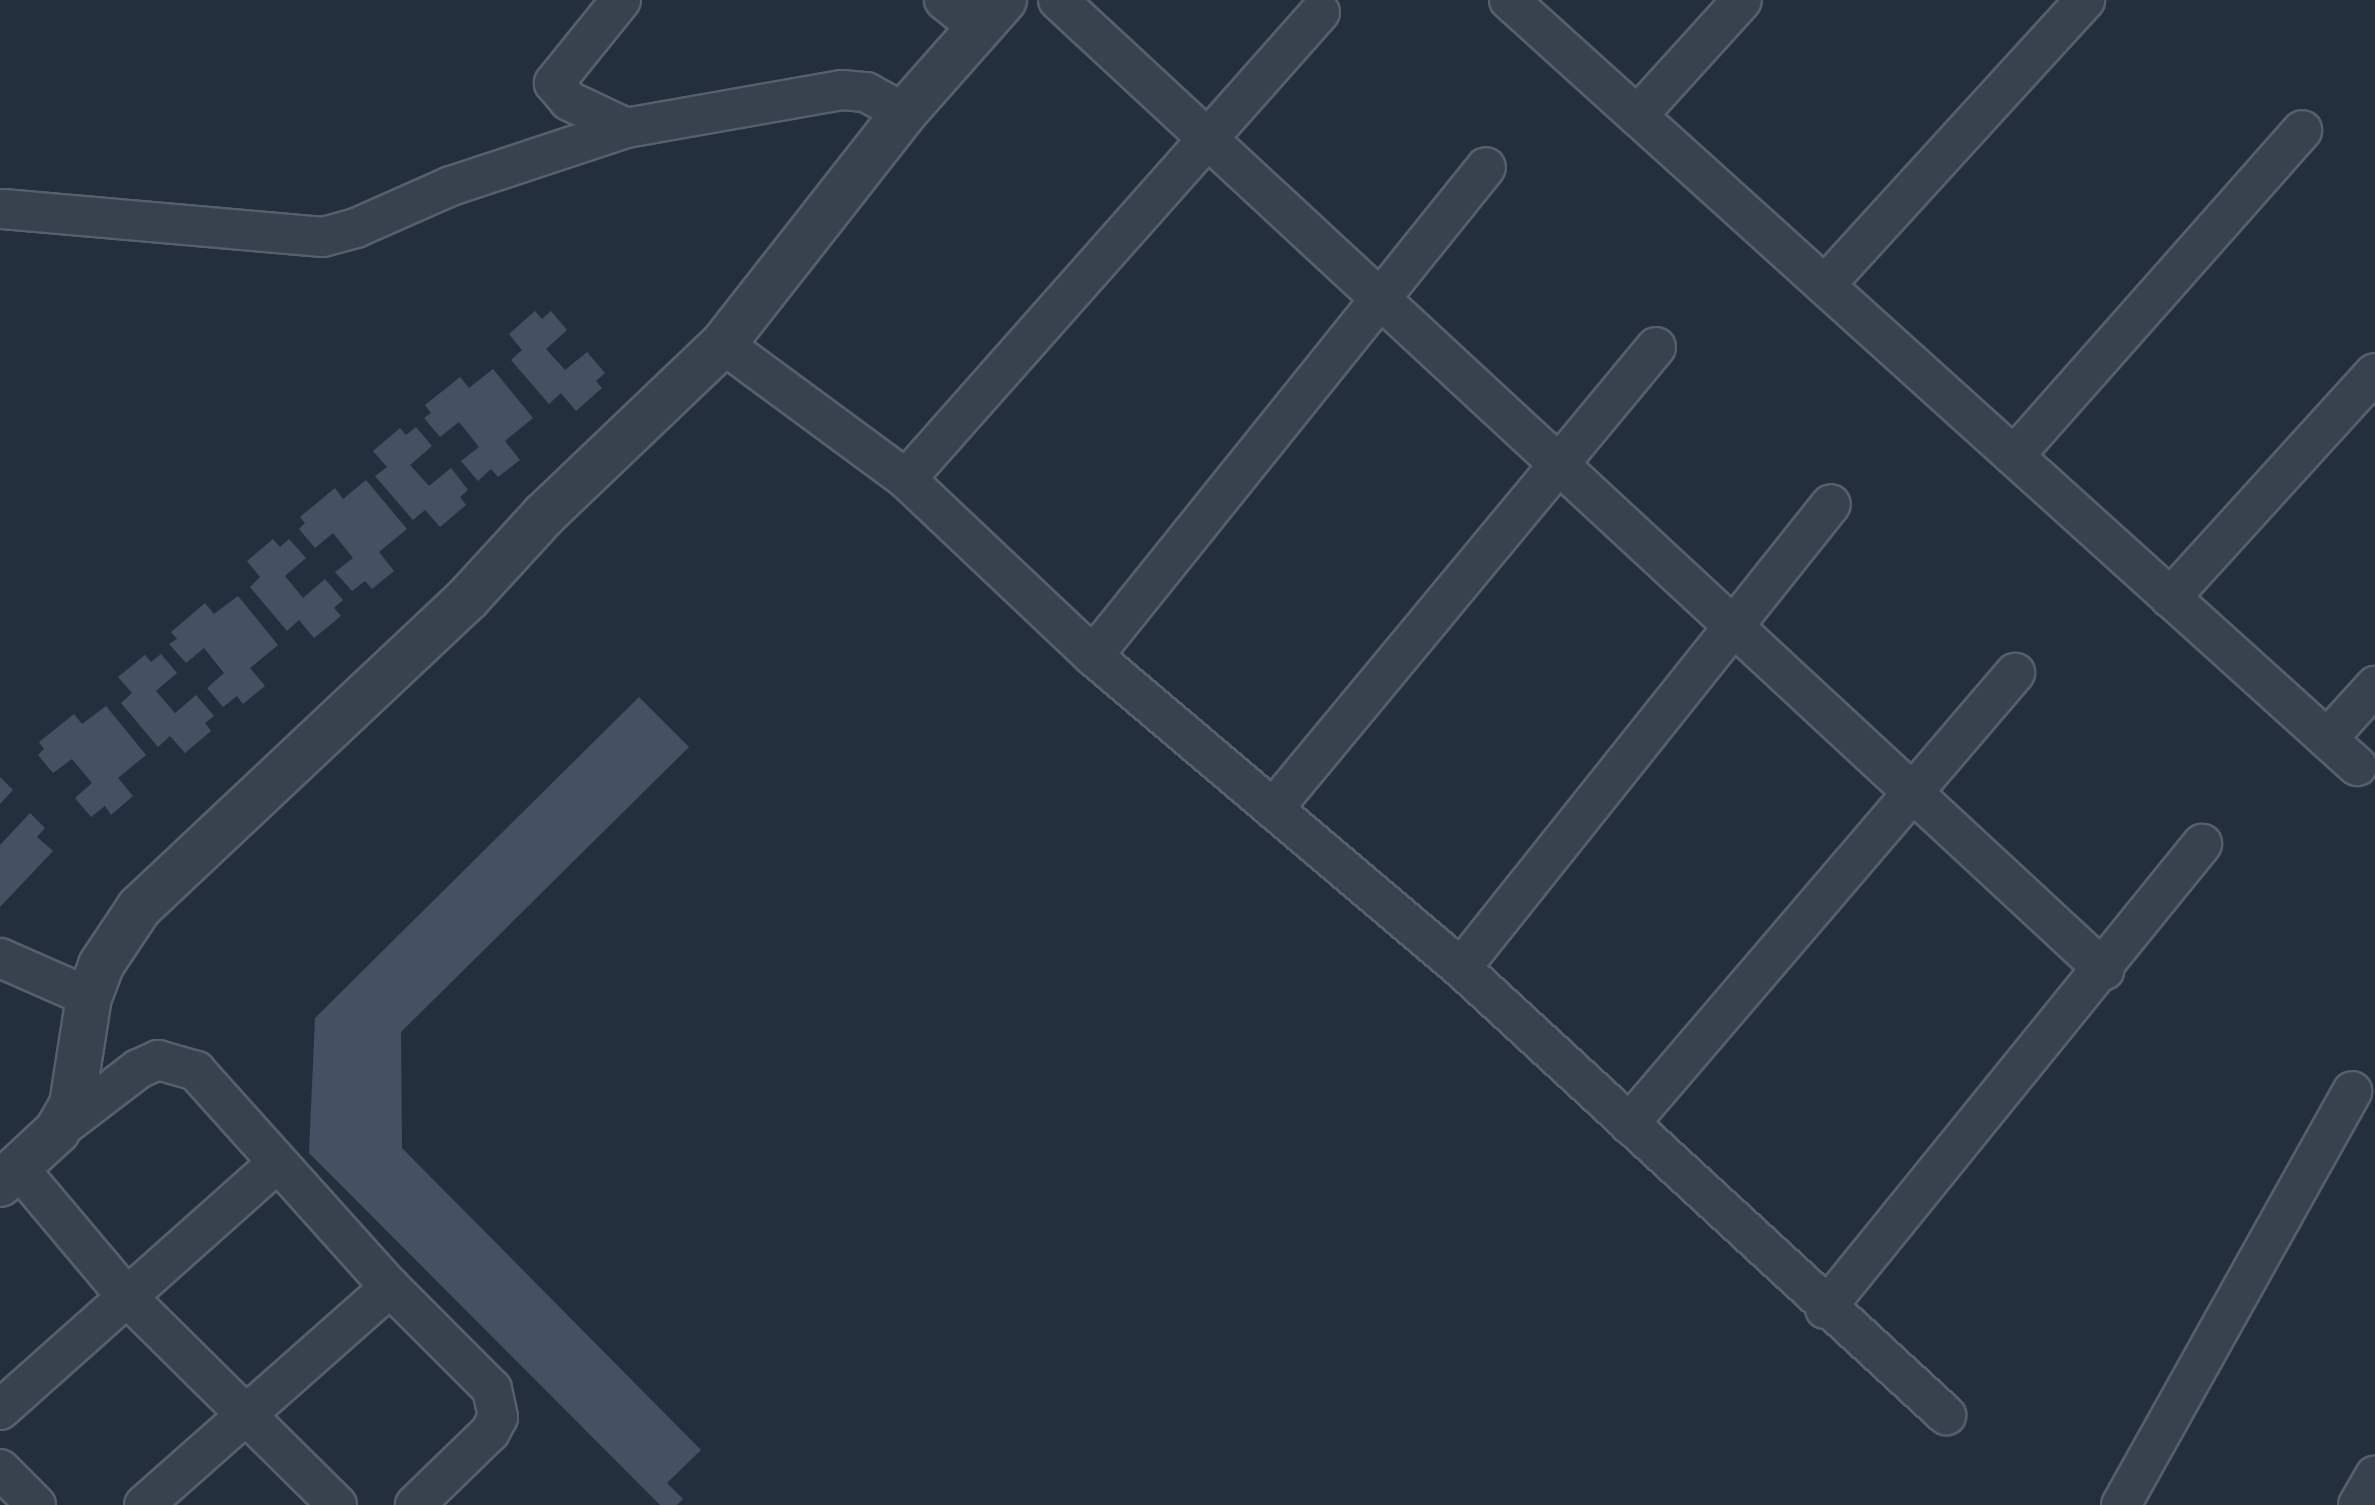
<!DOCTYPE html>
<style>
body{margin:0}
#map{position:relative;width:2375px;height:1505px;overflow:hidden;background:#242f3e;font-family:"IBM Plex Sans",sans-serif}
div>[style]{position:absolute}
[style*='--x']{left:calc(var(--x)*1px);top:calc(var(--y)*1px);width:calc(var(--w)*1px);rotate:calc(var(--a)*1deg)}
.building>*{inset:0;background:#455162}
.roads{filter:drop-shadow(2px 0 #565f6c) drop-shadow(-2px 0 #565f6c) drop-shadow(0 2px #565f6c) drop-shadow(0 -2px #565f6c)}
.minor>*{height:38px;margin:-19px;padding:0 19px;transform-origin:19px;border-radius:19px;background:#38414e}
.tertiary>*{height:44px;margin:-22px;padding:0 22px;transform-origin:22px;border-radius:22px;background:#38414e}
span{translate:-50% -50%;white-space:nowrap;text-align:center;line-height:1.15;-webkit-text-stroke:7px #1d2633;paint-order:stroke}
</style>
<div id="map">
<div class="building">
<i style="clip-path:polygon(535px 311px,542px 319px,551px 311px,567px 330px,546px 349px,565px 370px,587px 352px,605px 373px,596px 381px,602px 388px,576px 411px,561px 393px,549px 404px,511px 360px,522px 350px,509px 334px)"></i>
<i style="clip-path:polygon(493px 369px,533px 418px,505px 441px,520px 460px,498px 477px,491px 469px,478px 481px,461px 461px,479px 447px,459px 422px,440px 437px,424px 418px,431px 413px,425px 405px,460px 377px,469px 388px)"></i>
<i style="clip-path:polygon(416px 427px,432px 446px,410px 465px,429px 486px,451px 468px,468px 490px,460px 497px,466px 505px,440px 527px,425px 510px,413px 520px,375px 476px,387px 467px,373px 451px,400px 428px,406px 435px)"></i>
<i style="clip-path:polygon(366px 480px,407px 529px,379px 552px,394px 571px,372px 589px,365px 581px,352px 591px,335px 572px,353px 558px,333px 533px,315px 548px,299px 529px,305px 523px,300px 517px,335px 488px,343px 499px)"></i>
<i style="clip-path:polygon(273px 539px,280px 547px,289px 539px,306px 558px,285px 576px,303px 598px,325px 579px,343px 600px,334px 608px,341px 616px,314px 638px,299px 620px,287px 631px,250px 587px,260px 577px,247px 561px)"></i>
<i style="clip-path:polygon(238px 596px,278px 645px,250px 668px,265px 686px,243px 704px,237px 696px,223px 707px,207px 688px,224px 673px,204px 648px,186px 663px,169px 644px,177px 639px,171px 632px,205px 603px,214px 614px)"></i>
<i style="clip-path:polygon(161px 654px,177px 673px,156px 691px,175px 713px,196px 695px,214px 716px,205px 723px,211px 731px,185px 753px,170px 736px,158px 747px,121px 703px,132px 693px,118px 677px,145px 655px,151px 662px)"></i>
<i style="clip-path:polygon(639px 697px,689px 747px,401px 1032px,402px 1148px,701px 1450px,667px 1483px,683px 1499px,677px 1505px,660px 1505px,309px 1153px,315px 1018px)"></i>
<i style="clip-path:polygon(106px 706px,146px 755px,118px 778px,133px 796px,111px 815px,105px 806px,91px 817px,75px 798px,92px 783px,72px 759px,53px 773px,38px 755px,44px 749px,39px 742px,74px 714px,82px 724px)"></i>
<i style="clip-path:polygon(0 777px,13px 790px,0 804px)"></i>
<i style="clip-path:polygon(30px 813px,45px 828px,37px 837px,53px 851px,0 907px,0 845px)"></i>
</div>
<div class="roads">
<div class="minor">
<i style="--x:621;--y:0;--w:107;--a:128.9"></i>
<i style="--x:554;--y:83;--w:23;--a:50"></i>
<i style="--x:569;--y:101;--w:63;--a:25.3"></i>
<i style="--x:944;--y:0;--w:45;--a:38.7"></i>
<i style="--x:1058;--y:0;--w:1427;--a:42.84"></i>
<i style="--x:1509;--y:0;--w:1143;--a:42.09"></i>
<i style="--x:1637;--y:116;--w:156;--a:-47.8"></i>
<i style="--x:3;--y:209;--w:321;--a:5"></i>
<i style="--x:323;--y:237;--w:34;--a:-15"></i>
<i style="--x:356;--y:228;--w:104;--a:-23.9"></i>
<i style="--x:451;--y:186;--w:184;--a:-18.3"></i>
<i style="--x:626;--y:128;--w:219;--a:-10"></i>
<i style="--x:842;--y:90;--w:24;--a:5"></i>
<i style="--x:866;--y:92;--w:43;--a:28.9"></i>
<i style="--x:1825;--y:285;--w:386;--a:-47.6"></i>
<i style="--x:723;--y:344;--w:227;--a:36.4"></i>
<i style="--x:906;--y:479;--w:257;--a:43.4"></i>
<i style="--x:1093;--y:656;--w:482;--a:40.3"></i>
<i style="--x:1461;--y:968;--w:660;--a:42.67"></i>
<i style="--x:2014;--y:456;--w:435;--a:-48.5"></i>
<i style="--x:906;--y:479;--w:624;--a:-48.44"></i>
<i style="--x:2170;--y:598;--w:304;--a:-47.7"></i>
<i style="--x:1093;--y:656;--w:627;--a:-51.21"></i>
<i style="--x:2327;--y:739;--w:72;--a:-47.8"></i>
<i style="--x:1273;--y:809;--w:600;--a:-50.34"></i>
<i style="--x:0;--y:958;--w:97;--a:23.7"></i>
<i style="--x:1461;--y:968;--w:593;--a:-51.43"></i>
<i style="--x:1629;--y:1124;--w:594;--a:-49.44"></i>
<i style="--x:57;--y:1131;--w:102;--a:-37.4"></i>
<i style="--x:138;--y:1069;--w:22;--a:-24"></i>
<i style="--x:158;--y:1060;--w:40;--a:16"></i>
<i style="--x:196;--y:1071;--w:290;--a:48.1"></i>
<i style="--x:390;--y:1287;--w:144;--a:45"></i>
<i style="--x:492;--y:1389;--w:29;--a:78"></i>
<i style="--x:498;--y:1417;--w:17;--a:118"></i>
<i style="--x:490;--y:1432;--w:105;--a:135.8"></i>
<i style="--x:20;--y:1170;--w:165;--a:49.9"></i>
<i style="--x:126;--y:1296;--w:297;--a:44.7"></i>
<i style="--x:1825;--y:1309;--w:599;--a:-50.97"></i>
<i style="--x:0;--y:1410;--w:370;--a:-41.7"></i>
<i style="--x:0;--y:1469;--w:51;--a:45"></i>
<i style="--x:144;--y:1505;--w:329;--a:-41.5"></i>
<i style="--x:2121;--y:1505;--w:474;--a:-60.8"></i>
<i style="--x:2358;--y:1505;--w:34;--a:-60"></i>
</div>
<div class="tertiary">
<i style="--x:0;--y:1184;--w:78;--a:-42.9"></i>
<i style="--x:57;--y:1131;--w:30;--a:-60"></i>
<i style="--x:72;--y:1105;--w:109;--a:-81.1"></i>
<i style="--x:89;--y:997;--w:34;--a:-69"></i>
<i style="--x:101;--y:965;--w:69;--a:-56.3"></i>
<i style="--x:139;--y:908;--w:452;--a:-43.3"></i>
<i style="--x:468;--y:598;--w:113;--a:-47.5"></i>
<i style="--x:544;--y:515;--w:248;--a:-43.7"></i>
<i style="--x:723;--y:344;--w:293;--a:-51.9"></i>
<i style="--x:904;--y:113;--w:151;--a:-48.5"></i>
</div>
</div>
</div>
